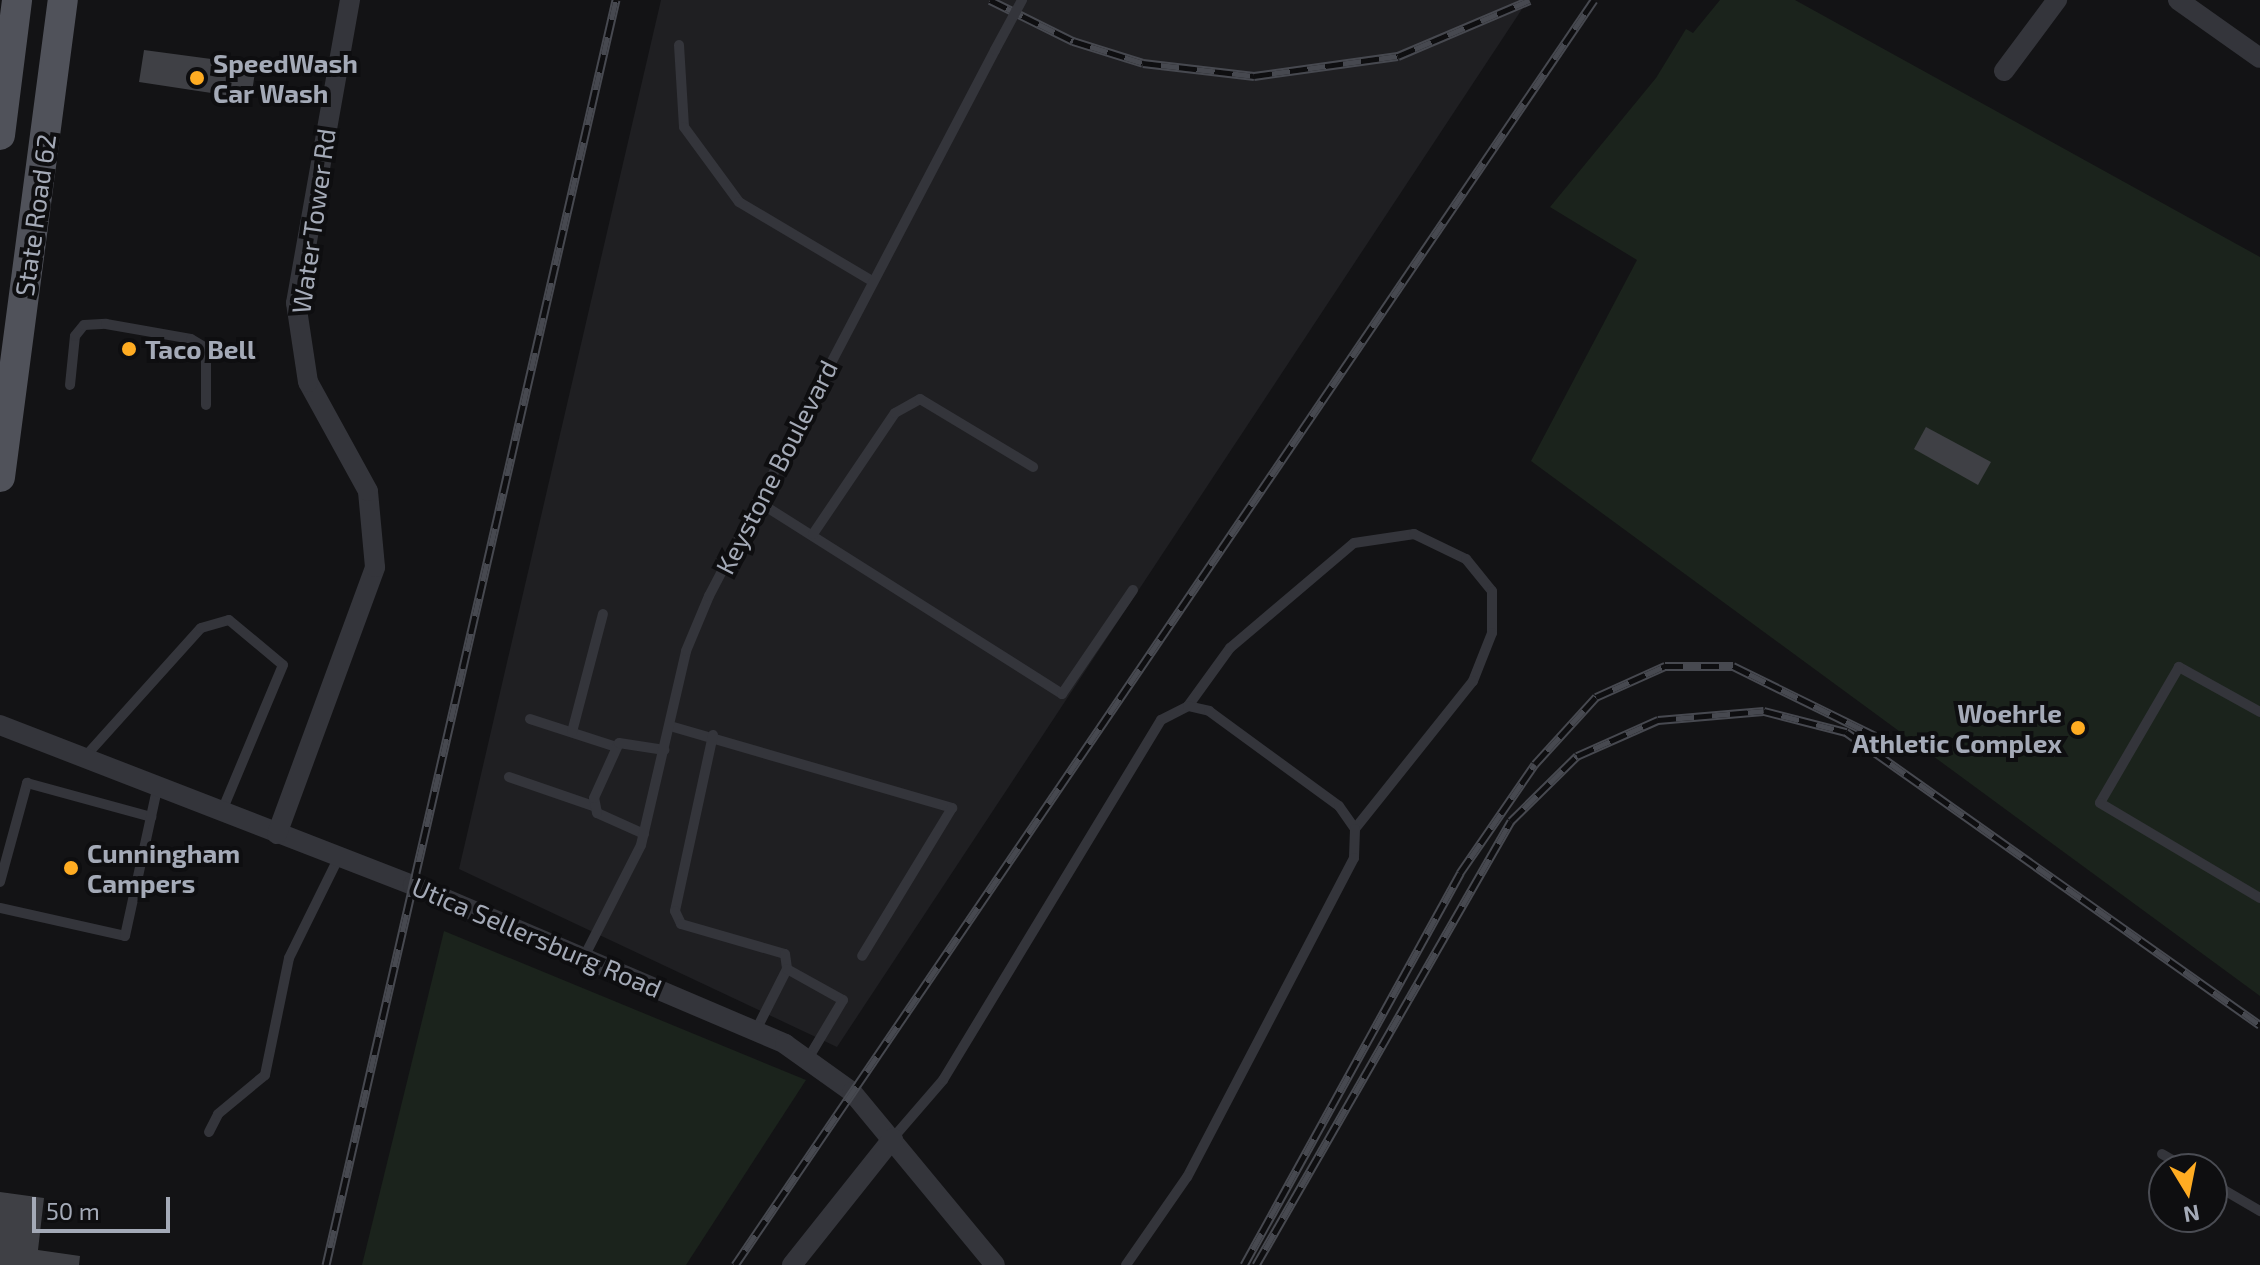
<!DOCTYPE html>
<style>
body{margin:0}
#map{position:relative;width:2260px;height:1265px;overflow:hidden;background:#131315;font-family:"Exo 2",sans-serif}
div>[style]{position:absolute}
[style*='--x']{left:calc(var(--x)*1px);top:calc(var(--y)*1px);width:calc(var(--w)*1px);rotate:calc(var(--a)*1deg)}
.built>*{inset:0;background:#1f1f22}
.green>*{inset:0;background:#1b231c}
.building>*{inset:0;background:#3f4045}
.service>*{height:10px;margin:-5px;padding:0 5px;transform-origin:5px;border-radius:5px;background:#34353b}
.minor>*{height:20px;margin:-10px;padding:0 10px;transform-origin:10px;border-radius:10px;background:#34353b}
.primary>*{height:30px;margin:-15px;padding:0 15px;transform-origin:15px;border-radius:15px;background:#50525a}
.rail>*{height:9px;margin-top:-4.5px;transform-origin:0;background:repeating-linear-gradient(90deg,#0e0e10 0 18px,#474950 0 36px);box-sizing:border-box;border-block:2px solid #474950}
.service-bridge>*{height:10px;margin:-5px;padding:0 5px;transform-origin:5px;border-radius:5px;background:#34353b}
.dots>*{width:22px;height:22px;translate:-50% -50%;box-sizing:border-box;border:4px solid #0e0e10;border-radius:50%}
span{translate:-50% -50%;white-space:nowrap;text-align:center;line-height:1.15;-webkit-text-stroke:8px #0e0e10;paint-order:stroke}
.poi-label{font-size:26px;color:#a4aab7;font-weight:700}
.left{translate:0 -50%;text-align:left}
.right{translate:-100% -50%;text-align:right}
.street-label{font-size:26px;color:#a4aab7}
.north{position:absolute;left:2148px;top:1153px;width:80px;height:80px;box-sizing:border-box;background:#0e0e10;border:2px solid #4a4c53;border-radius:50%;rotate:170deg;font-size:22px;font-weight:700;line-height:32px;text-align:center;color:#a4aab7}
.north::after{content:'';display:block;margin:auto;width:28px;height:36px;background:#ffac22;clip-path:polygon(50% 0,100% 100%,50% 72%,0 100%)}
.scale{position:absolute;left:32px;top:1197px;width:138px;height:36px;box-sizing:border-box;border:4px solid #a4aab7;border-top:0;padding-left:10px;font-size:24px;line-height:28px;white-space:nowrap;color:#a4aab7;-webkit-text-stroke:6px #0e0e10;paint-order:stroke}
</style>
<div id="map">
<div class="built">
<i style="clip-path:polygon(661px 0,1528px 0,837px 1047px,459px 869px)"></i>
</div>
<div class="green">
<i style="clip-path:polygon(1720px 0,1795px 0,2260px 257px,2260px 996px,1531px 461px,1637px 260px,1550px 207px,1656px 78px,1686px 29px,1693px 33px)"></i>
<i style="clip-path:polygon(444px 931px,806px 1080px,686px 1265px,362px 1265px)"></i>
</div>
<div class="building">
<i style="clip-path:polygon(144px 50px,256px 65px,251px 99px,139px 82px)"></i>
<i style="clip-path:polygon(1926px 427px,1991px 462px,1978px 485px,1914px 449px)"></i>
<i style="clip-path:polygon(0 1192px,44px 1198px,38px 1250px,80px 1256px,79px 1265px,0 1265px)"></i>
</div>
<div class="service">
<i style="--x:679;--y:45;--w:82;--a:86.5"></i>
<i style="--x:684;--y:127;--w:93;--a:53.7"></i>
<i style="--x:739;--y:202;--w:155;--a:30.7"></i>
<i style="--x:70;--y:385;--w:49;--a:-84.2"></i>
<i style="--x:75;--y:336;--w:14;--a:-51"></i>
<i style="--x:84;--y:325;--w:22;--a:-3"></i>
<i style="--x:106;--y:324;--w:86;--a:10"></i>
<i style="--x:191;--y:339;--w:17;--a:31"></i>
<i style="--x:206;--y:348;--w:57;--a:90"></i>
<i style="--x:757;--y:501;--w:361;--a:32.3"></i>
<i style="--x:1062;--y:694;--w:126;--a:-55.7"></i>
<i style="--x:813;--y:534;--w:146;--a:-55.9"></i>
<i style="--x:895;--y:413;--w:29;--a:-29"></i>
<i style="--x:920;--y:399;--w:132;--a:31"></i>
<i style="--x:1188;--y:706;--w:72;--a:-54.1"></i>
<i style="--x:1230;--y:648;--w:162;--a:-40.3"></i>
<i style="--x:1354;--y:543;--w:61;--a:-8.5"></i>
<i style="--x:1414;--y:534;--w:58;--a:25.7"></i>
<i style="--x:1466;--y:559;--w:41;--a:50.9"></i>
<i style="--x:1492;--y:591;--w:42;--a:90"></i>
<i style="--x:1492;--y:633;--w:52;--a:111.6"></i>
<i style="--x:1473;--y:681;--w:189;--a:128.6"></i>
<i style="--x:2260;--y:712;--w:93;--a:-150.9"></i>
<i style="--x:2179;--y:667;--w:157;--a:120.2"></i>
<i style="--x:2100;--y:803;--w:186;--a:30.7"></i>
<i style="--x:530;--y:719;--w:90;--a:18"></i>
<i style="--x:670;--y:726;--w:294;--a:16.2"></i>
<i style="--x:952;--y:808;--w:173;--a:121.3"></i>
<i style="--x:572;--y:732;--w:122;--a:-75.3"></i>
<i style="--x:713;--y:735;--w:180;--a:102.2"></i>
<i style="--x:675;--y:911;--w:14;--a:65"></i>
<i style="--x:681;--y:924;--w:108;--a:16.1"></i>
<i style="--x:785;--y:954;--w:15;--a:82"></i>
<i style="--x:787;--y:969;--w:68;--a:116.9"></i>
<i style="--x:83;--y:759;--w:176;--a:-48"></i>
<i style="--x:201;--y:628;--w:29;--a:-16"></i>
<i style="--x:229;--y:620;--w:70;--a:39.8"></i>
<i style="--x:283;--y:665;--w:158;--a:112.7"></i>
<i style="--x:509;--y:777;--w:89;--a:19"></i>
<i style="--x:644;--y:834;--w:51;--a:-155.9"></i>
<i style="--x:597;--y:813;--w:15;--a:-101"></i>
<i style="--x:594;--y:798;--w:60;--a:-65.6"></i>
<i style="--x:619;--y:743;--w:46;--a:8.8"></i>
<i style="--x:0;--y:882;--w:103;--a:-74.7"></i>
<i style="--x:27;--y:783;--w:129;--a:15.3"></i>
<i style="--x:0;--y:908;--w:128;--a:12.6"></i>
<i style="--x:125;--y:936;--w:150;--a:-77.7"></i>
<i style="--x:585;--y:955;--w:123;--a:-63"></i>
<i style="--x:641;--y:845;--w:199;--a:-76.9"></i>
<i style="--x:686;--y:651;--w:60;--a:-67.3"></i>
<i style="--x:709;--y:596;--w:616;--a:-62.35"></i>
<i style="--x:787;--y:969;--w:64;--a:29"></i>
<i style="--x:843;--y:1000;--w:66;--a:120.8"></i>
<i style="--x:209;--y:1132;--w:20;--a:-63"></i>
<i style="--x:218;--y:1114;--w:61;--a:-39.7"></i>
<i style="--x:265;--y:1075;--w:119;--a:-78.4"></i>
<i style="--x:289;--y:958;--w:110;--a:-63.7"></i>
<i style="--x:893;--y:1138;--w:77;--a:-49.2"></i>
<i style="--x:943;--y:1080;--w:421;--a:-58.8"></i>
<i style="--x:1161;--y:720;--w:30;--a:-27"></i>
<i style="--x:1188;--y:706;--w:22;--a:13"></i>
<i style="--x:1209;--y:711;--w:161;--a:36.2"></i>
<i style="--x:1339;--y:806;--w:28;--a:55"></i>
<i style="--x:1355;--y:829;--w:29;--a:92"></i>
<i style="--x:1354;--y:858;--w:360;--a:117.6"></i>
<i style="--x:1187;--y:1177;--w:107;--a:124.7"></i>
<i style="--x:2162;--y:1154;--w:30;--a:30"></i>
<i style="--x:2212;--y:1183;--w:56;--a:30.3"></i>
</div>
<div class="minor">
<i style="--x:2178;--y:0;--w:100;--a:35.3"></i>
<i style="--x:2004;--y:71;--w:89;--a:-53.3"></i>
<i style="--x:0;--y:725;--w:443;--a:21.2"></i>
<i style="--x:413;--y:885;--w:405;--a:23.1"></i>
<i style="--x:785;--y:1044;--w:82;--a:35.6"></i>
<i style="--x:852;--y:1092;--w:224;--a:50.4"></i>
<i style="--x:277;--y:834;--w:284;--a:-69.8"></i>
<i style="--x:375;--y:567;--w:76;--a:-95.3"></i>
<i style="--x:368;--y:491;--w:124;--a:-118.8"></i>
<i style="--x:308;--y:382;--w:80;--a:-98.6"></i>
<i style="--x:296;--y:303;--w:308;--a:-79.9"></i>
<i style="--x:792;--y:1265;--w:162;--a:-51.5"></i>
</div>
<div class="primary">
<i style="--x:0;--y:135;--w:136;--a:-82.8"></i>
<i style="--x:0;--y:477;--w:481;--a:-82.5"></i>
</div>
<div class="rail">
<i style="--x:990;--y:0;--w:93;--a:26.3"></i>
<i style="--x:1073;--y:41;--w:73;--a:17.4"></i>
<i style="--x:1143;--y:63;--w:112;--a:6.7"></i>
<i style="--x:1254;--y:76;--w:145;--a:-7.9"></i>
<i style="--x:1398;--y:56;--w:143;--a:-23"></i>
<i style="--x:326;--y:1265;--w:1298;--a:-77.09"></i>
<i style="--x:735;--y:1265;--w:1529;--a:-55.82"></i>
<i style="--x:1244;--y:1265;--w:448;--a:-61.1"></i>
<i style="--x:1460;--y:873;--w:132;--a:-55.5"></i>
<i style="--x:1535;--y:764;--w:91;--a:-47.7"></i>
<i style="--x:1596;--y:697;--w:76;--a:-24.2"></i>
<i style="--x:1665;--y:666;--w:68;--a:0"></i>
<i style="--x:1733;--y:666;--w:161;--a:26.2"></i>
<i style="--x:1256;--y:1265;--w:512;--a:-60.13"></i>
<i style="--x:1511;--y:821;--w:93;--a:-44.6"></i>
<i style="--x:1577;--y:756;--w:89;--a:-24"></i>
<i style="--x:1658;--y:720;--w:106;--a:-4.9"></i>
<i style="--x:1764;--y:711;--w:85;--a:14.4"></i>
<i style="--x:1846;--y:732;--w:507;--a:35.29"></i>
</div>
<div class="service-bridge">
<i style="--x:995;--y:50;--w:57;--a:-61.6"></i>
</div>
<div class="dots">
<i style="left:197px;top:78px;background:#ffac22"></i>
<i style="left:129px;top:349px;background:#ffac22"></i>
<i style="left:2078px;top:728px;background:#ffac22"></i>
<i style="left:71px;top:868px;background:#ffac22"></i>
</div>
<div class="poi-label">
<span class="left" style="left:213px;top:78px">SpeedWash<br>Car Wash</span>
<span class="left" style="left:145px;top:349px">Taco Bell</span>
<span class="right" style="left:2062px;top:728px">Woehrle<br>Athletic Complex</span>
<span class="left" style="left:87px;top:868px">Cunningham<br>Campers</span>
</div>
<div class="street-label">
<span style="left:35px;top:215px;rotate:-82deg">State Road 62</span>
<span style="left:313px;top:221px;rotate:-82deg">Water Tower Rd</span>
<span style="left:776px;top:467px;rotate:-63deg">Keystone Boulevard</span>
<span style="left:537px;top:937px;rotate:23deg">Utica Sellersburg Road</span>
</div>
<div class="north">N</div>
<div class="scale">50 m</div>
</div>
